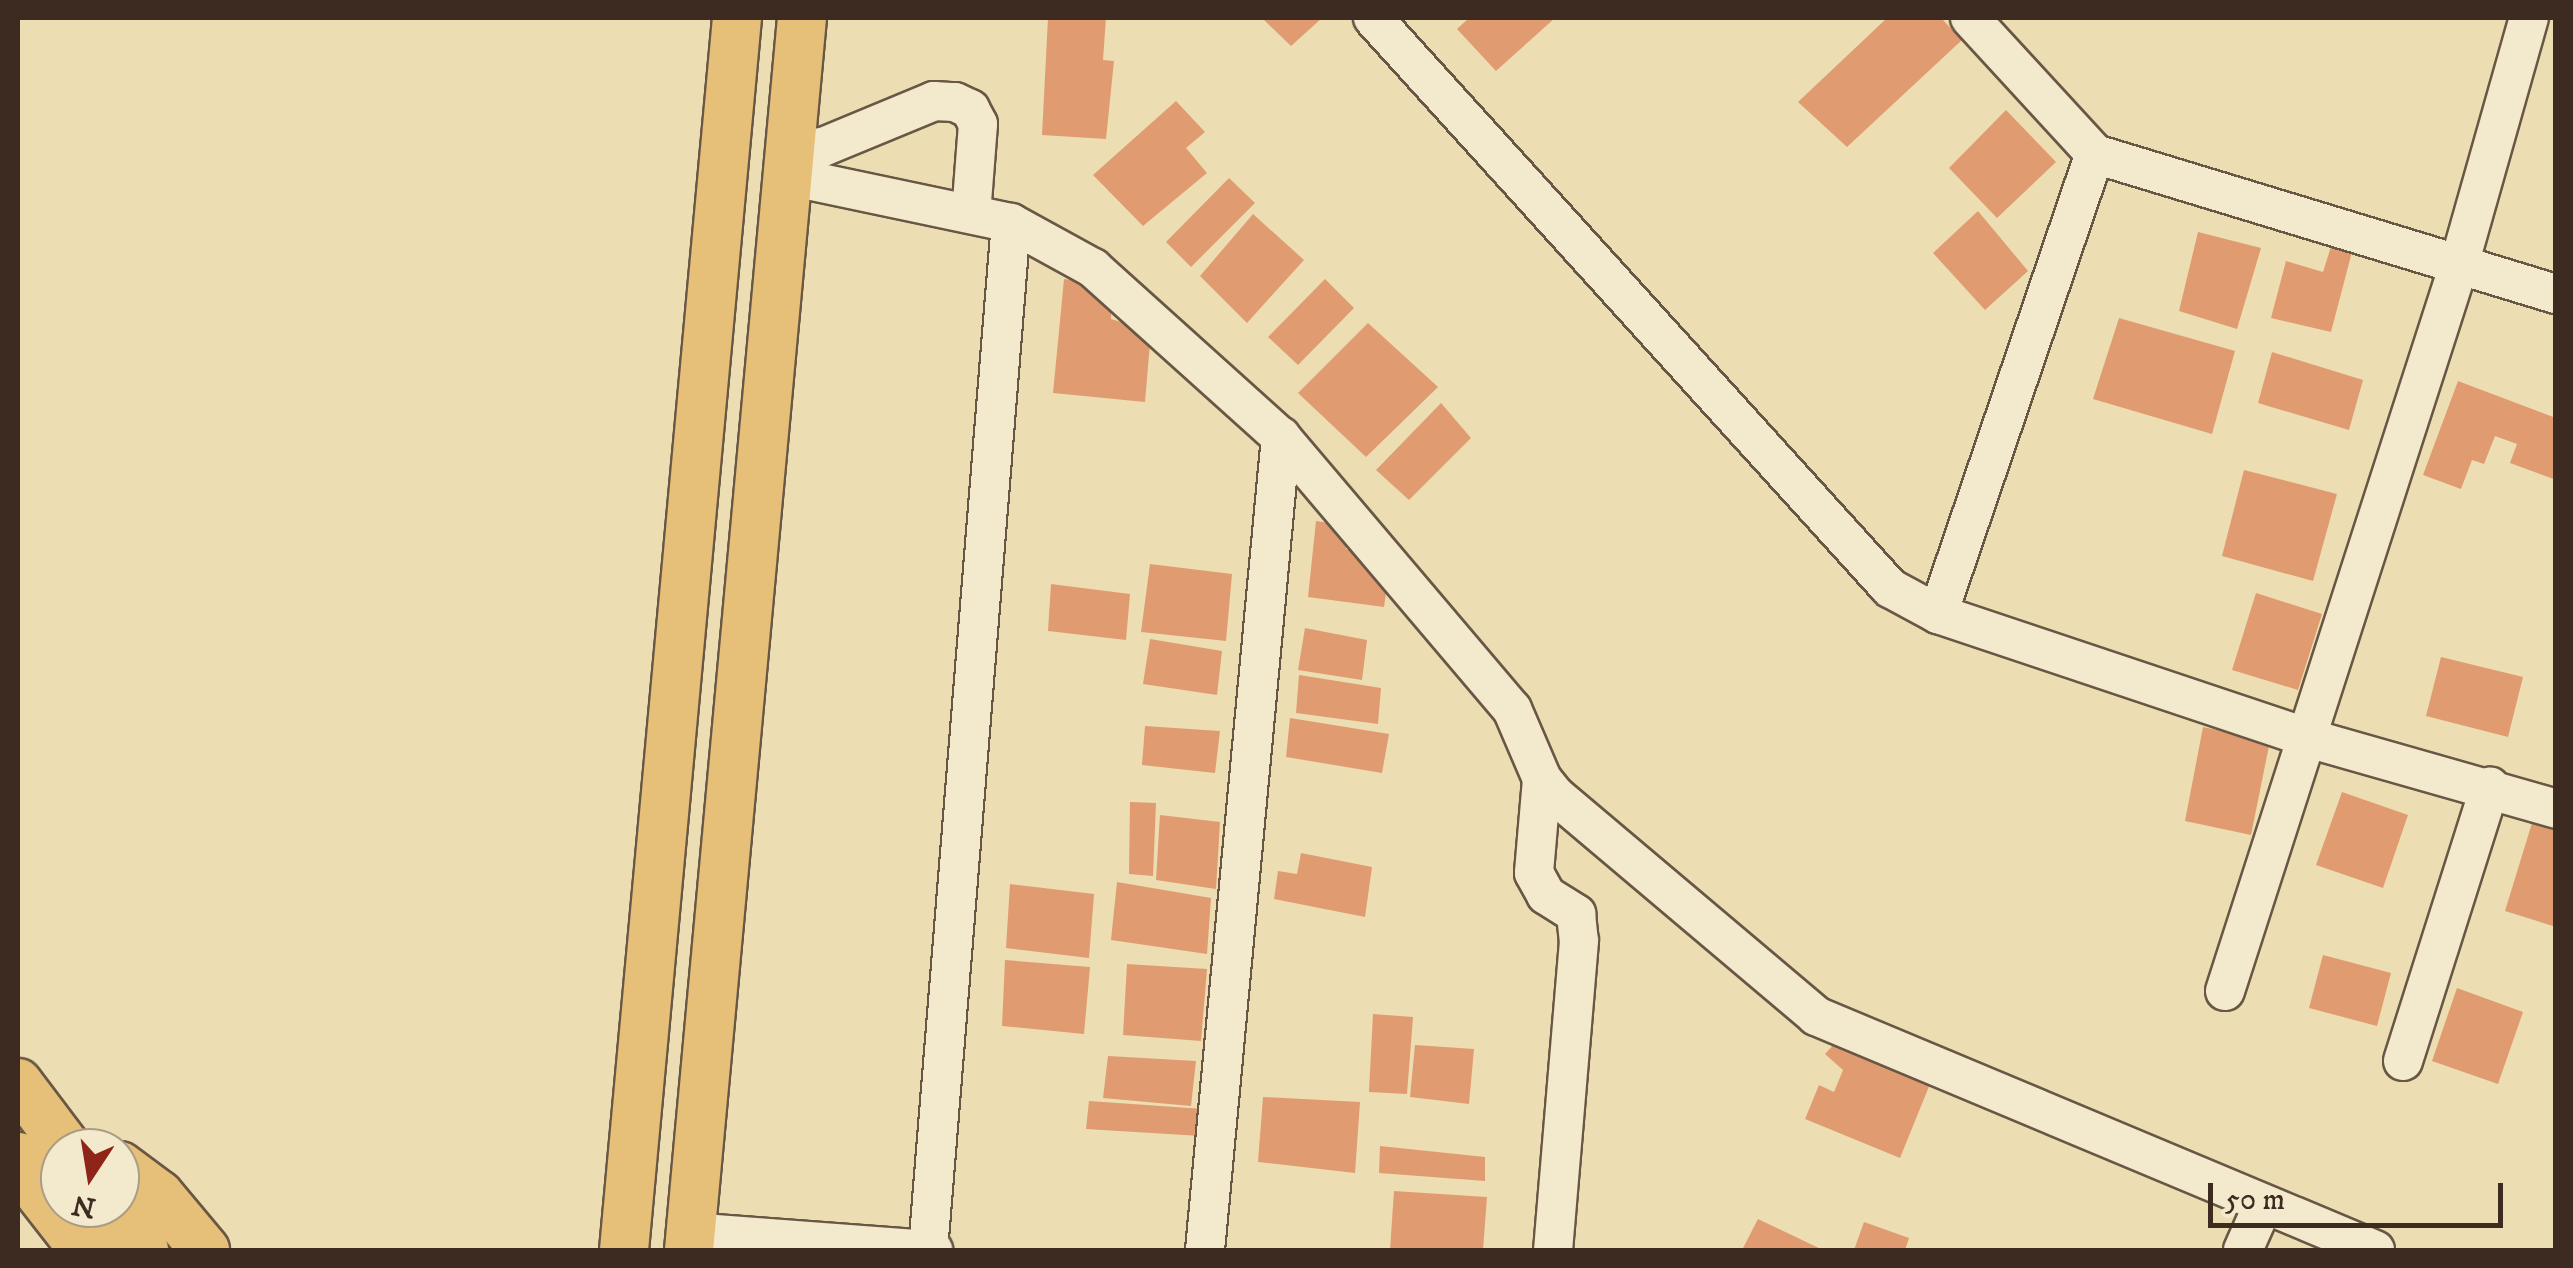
<!DOCTYPE html>
<style>
body{margin:0}
#map{position:relative;width:2573px;height:1268px;overflow:hidden;background:#ecdeb2;font-family:"IM FELL DW Pica",serif}
div>[style]{position:absolute}
[style*='--x']{left:calc(var(--x)*1px);top:calc(var(--y)*1px);width:calc(var(--w)*1px);rotate:calc(var(--a)*1deg)}
.building>*{inset:0;background:#e09c70}
.roads{filter:drop-shadow(2px 0 #695745) drop-shadow(-2px 0 #695745) drop-shadow(0 2px #695745) drop-shadow(0 -2px #695745)}
.minor>*{height:38px;margin:-19px;padding:0 19px;transform-origin:19px;border-radius:19px;background:#f3eacd}
.major>*{height:48px;margin:-24px;padding:0 24px;transform-origin:24px;border-radius:24px;background:#e6bf79}
.highway>*{height:55px;margin:-27.5px;padding:0 27.5px;transform-origin:27.5px;border-radius:27.5px;background:#e6bf79}
span{translate:-50% -50%;white-space:nowrap;text-align:center;line-height:1.15;-webkit-text-stroke:9px #f3eacd;paint-order:stroke}
.frame{position:absolute;inset:0;border:20px solid #3d2a21;pointer-events:none}
.north{position:absolute;left:40px;top:1128px;width:100px;height:100px;box-sizing:border-box;background:#f3eacd;border:2px solid #aa9d88;border-radius:50%;rotate:192deg;font-size:28px;font-weight:700;line-height:40px;text-align:center;color:#3d2a21}
.north::after{content:'';display:block;margin:auto;width:35px;height:45px;background:#8f2418;clip-path:polygon(50% 0,100% 100%,50% 72%,0 100%)}
.scale{position:absolute;left:2208px;top:1183px;width:295px;height:45px;box-sizing:border-box;border:5px solid #3d2a21;border-top:0;padding-left:12px;font-size:30px;line-height:35px;white-space:nowrap;color:#3d2a21;-webkit-text-stroke:8px #f3eacd;paint-order:stroke}
</style>
<div id="map">
<div class="building">
<i style="clip-path:polygon(1048px 18px,1106px 18px,1103px 60px,1114px 61px,1106px 139px,1042px 135px)"></i>
<i style="clip-path:polygon(1262px 18px,1322px 18px,1291px 46px)"></i>
<i style="clip-path:polygon(1469px 18px,1555px 18px,1496px 71px,1457px 29px)"></i>
<i style="clip-path:polygon(1887px 18px,1941px 18px,1962px 40px,1847px 147px,1798px 102px)"></i>
<i style="clip-path:polygon(1176px 101px,1205px 132px,1186px 148px,1207px 173px,1143px 226px,1093px 175px)"></i>
<i style="clip-path:polygon(2006px 110px,2056px 162px,1997px 218px,1949px 168px)"></i>
<i style="clip-path:polygon(1229px 178px,1255px 203px,1191px 267px,1166px 242px)"></i>
<i style="clip-path:polygon(1978px 211px,2028px 271px,1985px 310px,1933px 253px)"></i>
<i style="clip-path:polygon(1253px 214px,1304px 260px,1247px 323px,1200px 276px)"></i>
<i style="clip-path:polygon(2198px 232px,2261px 248px,2237px 329px,2179px 311px)"></i>
<i style="clip-path:polygon(2333px 240px,2353px 248px,2331px 332px,2271px 318px,2286px 261px,2323px 272px)"></i>
<i style="clip-path:polygon(1064px 279px,1093px 283px,1093px 294px,1112px 296px,1111px 319px,1151px 331px,1145px 402px,1053px 393px)"></i>
<i style="clip-path:polygon(1325px 279px,1354px 308px,1298px 365px,1268px 337px)"></i>
<i style="clip-path:polygon(2119px 318px,2235px 351px,2212px 434px,2093px 399px)"></i>
<i style="clip-path:polygon(1368px 323px,1438px 387px,1366px 457px,1298px 393px)"></i>
<i style="clip-path:polygon(2272px 352px,2363px 380px,2349px 430px,2258px 403px)"></i>
<i style="clip-path:polygon(2458px 381px,2556px 418px,2556px 480px,2510px 463px,2517px 444px,2495px 436px,2484px 464px,2472px 460px,2461px 489px,2423px 475px)"></i>
<i style="clip-path:polygon(1441px 403px,1471px 438px,1409px 500px,1376px 470px)"></i>
<i style="clip-path:polygon(2244px 470px,2337px 494px,2313px 581px,2222px 556px)"></i>
<i style="clip-path:polygon(1316px 521px,1349px 526px,1346px 549px,1368px 554px,1367px 569px,1389px 573px,1384px 607px,1308px 597px)"></i>
<i style="clip-path:polygon(1150px 564px,1232px 574px,1226px 641px,1141px 632px)"></i>
<i style="clip-path:polygon(1051px 584px,1130px 594px,1126px 640px,1048px 631px)"></i>
<i style="clip-path:polygon(2256px 593px,2322px 614px,2298px 690px,2232px 670px)"></i>
<i style="clip-path:polygon(1305px 628px,1367px 640px,1362px 680px,1298px 670px)"></i>
<i style="clip-path:polygon(1150px 639px,1222px 651px,1217px 695px,1143px 684px)"></i>
<i style="clip-path:polygon(2441px 657px,2523px 677px,2508px 737px,2426px 716px)"></i>
<i style="clip-path:polygon(1299px 675px,1381px 688px,1378px 724px,1296px 713px)"></i>
<i style="clip-path:polygon(1290px 718px,1389px 734px,1382px 773px,1286px 757px)"></i>
<i style="clip-path:polygon(1145px 726px,1220px 731px,1215px 773px,1142px 765px)"></i>
<i style="clip-path:polygon(2203px 727px,2270px 741px,2251px 835px,2185px 821px)"></i>
<i style="clip-path:polygon(2342px 792px,2408px 815px,2383px 888px,2316px 865px)"></i>
<i style="clip-path:polygon(1130px 802px,1156px 803px,1153px 876px,1129px 874px)"></i>
<i style="clip-path:polygon(1160px 815px,1220px 822px,1216px 889px,1156px 880px)"></i>
<i style="clip-path:polygon(2532px 823px,2556px 830px,2556px 927px,2505px 911px)"></i>
<i style="clip-path:polygon(1301px 853px,1372px 867px,1365px 917px,1274px 899px,1278px 871px,1297px 874px)"></i>
<i style="clip-path:polygon(1117px 882px,1211px 898px,1207px 954px,1111px 940px)"></i>
<i style="clip-path:polygon(1010px 884px,1094px 894px,1089px 958px,1006px 948px)"></i>
<i style="clip-path:polygon(2323px 955px,2391px 973px,2377px 1026px,2309px 1008px)"></i>
<i style="clip-path:polygon(1005px 960px,1090px 967px,1084px 1034px,1002px 1026px)"></i>
<i style="clip-path:polygon(1127px 964px,1207px 969px,1201px 1041px,1123px 1035px)"></i>
<i style="clip-path:polygon(2457px 988px,2523px 1012px,2498px 1084px,2432px 1061px)"></i>
<i style="clip-path:polygon(1373px 1014px,1413px 1017px,1407px 1094px,1369px 1092px)"></i>
<i style="clip-path:polygon(1834px 1044px,1930px 1084px,1900px 1158px,1805px 1119px,1819px 1085px,1834px 1092px,1843px 1070px,1825px 1054px)"></i>
<i style="clip-path:polygon(1415px 1045px,1474px 1049px,1469px 1104px,1410px 1097px)"></i>
<i style="clip-path:polygon(1108px 1056px,1196px 1061px,1191px 1106px,1103px 1098px)"></i>
<i style="clip-path:polygon(1263px 1097px,1360px 1102px,1355px 1173px,1258px 1162px)"></i>
<i style="clip-path:polygon(1089px 1101px,1204px 1109px,1201px 1136px,1086px 1129px)"></i>
<i style="clip-path:polygon(1380px 1146px,1485px 1157px,1485px 1181px,1379px 1173px)"></i>
<i style="clip-path:polygon(1394px 1191px,1487px 1197px,1483px 1250px,1390px 1250px)"></i>
<i style="clip-path:polygon(1758px 1219px,1823px 1250px,1742px 1250px)"></i>
<i style="clip-path:polygon(1864px 1222px,1909px 1238px,1905px 1250px,1854px 1250px)"></i>
</div>
<div class="roads">
<div class="minor">
<i style="--x:1373;--y:18;--w:770;--a:47.79"></i>
<i style="--x:1890;--y:588;--w:55;--a:28.4"></i>
<i style="--x:1938;--y:614;--w:393;--a:18.5"></i>
<i style="--x:2311;--y:739;--w:255;--a:15.9"></i>
<i style="--x:1970;--y:18;--w:185;--a:47.4"></i>
<i style="--x:2095;--y:154;--w:482;--a:16.9"></i>
<i style="--x:790;--y:151;--w:33;--a:-7"></i>
<i style="--x:823;--y:147;--w:120;--a:-22.5"></i>
<i style="--x:934;--y:101;--w:21;--a:3"></i>
<i style="--x:955;--y:102;--w:17;--a:25"></i>
<i style="--x:970;--y:109;--w:17;--a:62"></i>
<i style="--x:978;--y:124;--w:90;--a:94.4"></i>
<i style="--x:788;--y:176;--w:228;--a:11.9"></i>
<i style="--x:1011;--y:223;--w:94;--a:28.8"></i>
<i style="--x:1093;--y:268;--w:253;--a:42"></i>
<i style="--x:1281;--y:437;--w:357;--a:49.7"></i>
<i style="--x:1512;--y:709;--w:76;--a:66.8"></i>
<i style="--x:1542;--y:779;--w:22;--a:51"></i>
<i style="--x:1556;--y:796;--w:341;--a:40.2"></i>
<i style="--x:1816;--y:1016;--w:606;--a:22.71"></i>
<i style="--x:1938;--y:614;--w:486;--a:-71.2"></i>
<i style="--x:1542;--y:779;--w:94;--a:94.9"></i>
<i style="--x:1534;--y:873;--w:25;--a:61"></i>
<i style="--x:1546;--y:895;--w:36;--a:32"></i>
<i style="--x:1576;--y:914;--w:27;--a:84"></i>
<i style="--x:1579;--y:941;--w:310;--a:94.8"></i>
<i style="--x:2225;--y:991;--w:763;--a:-72.14"></i>
<i style="--x:2459;--y:265;--w:257;--a:-74.2"></i>
<i style="--x:2403;--y:1061;--w:288;--a:-72.4"></i>
<i style="--x:691;--y:1232;--w:243;--a:4.3"></i>
<i style="--x:928;--y:1250;--w:1030;--a:-85.38"></i>
<i style="--x:1205;--y:1250;--w:817;--a:-84.66"></i>
<i style="--x:2243;--y:1250;--w:49;--a:-66"></i>
</div>
<div class="major">
<i style="--x:18;--y:1083;--w:81;--a:53"></i>
<i style="--x:120;--y:1166;--w:49;--a:36.6"></i>
<i style="--x:159;--y:1195;--w:72;--a:50.1"></i>
<i style="--x:112;--y:1208;--w:53;--a:52.7"></i>
<i style="--x:624;--y:1250;--w:1237;--a:-84.76"></i>
<i style="--x:689;--y:1250;--w:1237;--a:-84.76"></i>
</div>
<div class="highway">
<i style="--x:18;--y:1160;--w:114;--a:52.1"></i>
</div>
</div>
<div class="frame"></div>
<div class="north">N</div>
<div class="scale">50 m</div>
</div>
